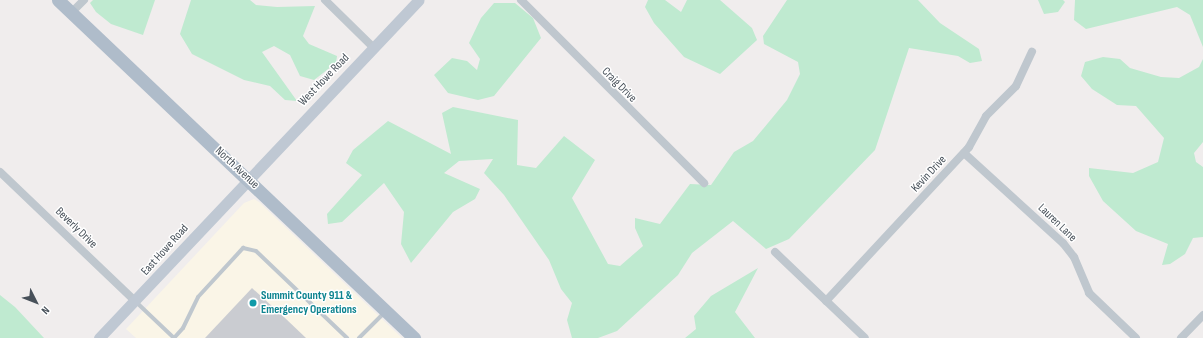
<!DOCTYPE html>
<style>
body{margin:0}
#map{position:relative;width:1203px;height:338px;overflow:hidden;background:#f0eded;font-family:"Sofia Sans Condensed",sans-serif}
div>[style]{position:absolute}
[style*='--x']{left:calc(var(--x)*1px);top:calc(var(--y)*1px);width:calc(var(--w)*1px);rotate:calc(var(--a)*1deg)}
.commercial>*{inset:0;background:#faf5e7}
.green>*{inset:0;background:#bfead0}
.building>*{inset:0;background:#caccd1}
.lane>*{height:4px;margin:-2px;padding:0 2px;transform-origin:2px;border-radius:2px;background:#bfc7ce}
.street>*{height:8px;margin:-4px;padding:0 4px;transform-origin:4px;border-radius:4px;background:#bfc7ce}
.secondary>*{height:11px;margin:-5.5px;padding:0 5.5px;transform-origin:5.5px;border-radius:5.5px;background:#bfc8d3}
.primary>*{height:13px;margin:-6.5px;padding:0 6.5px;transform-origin:6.5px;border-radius:6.5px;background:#afbcca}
.dots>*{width:11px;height:11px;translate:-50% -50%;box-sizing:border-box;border:2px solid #fff;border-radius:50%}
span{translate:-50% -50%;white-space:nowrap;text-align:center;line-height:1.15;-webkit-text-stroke:3px #fff;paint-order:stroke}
.street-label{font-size:12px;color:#475059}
.culture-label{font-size:12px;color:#0d838f;font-weight:700}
.left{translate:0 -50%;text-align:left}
.north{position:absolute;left:16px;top:282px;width:40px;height:40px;-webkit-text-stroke:3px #fff;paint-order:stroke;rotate:132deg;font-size:11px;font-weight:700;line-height:16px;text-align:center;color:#475059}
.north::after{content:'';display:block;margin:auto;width:14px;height:18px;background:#475059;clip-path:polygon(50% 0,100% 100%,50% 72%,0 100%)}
</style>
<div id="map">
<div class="commercial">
<i style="clip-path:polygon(254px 199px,259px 202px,402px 338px,136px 338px,126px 329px,244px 203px)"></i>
</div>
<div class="green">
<i style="clip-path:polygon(93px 0,155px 0,143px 35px,111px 24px,96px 12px,90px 3px)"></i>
<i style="clip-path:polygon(191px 0,250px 0,256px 5px,277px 7px,315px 6px,303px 36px,309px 44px,337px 56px,336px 63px,314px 80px,300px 76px,290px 55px,274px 46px,262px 52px,297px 101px,285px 100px,270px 86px,244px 80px,192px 54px,180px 34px)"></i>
<i style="clip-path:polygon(648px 0,665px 0,681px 12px,687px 0,720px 0,752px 28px,757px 40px,720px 74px,684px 57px,654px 23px,645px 7px)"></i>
<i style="clip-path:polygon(787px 0,918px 0,940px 23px,979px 49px,982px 61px,970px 63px,958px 56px,909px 48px,875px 150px,789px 239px,766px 249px,733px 221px,692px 253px,678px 275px,617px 331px,598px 338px,572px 338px,567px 320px,572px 303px,561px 289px,549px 260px,504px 195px,484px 173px,493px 159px,459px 161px,444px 173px,480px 189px,475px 199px,453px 212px,411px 263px,401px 244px,404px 212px,384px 183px,342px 222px,328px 224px,327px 214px,362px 175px,346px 163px,353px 150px,388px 121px,451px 154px,442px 113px,453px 107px,518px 120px,517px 165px,536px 168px,564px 136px,595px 160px,572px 198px,608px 264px,620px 266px,643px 246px,635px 228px,635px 218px,660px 224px,690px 184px,711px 185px,734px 152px,753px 141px,787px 100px,800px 74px,798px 62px,764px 44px,763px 36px)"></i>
<i style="clip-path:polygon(1038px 0,1063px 0,1065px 2px,1058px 12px,1044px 14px)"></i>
<i style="clip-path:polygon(1075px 0,1203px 0,1203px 47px,1190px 15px,1177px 7px,1086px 29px,1074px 20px)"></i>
<i style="clip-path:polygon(494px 3px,515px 3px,533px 18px,541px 38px,494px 96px,478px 100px,448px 93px,434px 75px,452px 58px,467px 61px,477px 70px,480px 59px,469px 43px,481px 18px)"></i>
<i style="clip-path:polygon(1103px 57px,1120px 59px,1130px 68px,1161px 77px,1179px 78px,1199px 67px,1203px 59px,1203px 142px,1194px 153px,1196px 162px,1203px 167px,1203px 237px,1193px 238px,1185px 254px,1170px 264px,1162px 265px,1168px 244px,1136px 231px,1103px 201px,1089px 176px,1089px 168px,1133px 173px,1158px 162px,1164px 138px,1136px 106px,1117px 105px,1092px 89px,1081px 76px,1085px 62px)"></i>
<i style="clip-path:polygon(758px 268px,735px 312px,755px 338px,685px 338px,696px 329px,694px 316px,711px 296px)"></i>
<i style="clip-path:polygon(0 295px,15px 307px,44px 338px,0 338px)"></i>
</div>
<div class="building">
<i style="clip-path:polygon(252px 288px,285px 318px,306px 338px,205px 338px)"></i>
</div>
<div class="lane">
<i style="--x:135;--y:301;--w:54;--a:43.5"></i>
<i style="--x:174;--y:338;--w:13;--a:-48"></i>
<i style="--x:183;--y:328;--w:34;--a:-64"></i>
<i style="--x:198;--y:297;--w:67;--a:-47.4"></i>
<i style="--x:243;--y:248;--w:13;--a:13"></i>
<i style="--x:256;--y:251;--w:126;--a:43.7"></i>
<i style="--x:359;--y:338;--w:35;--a:-45"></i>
</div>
<div class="street">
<i style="--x:325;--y:0;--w:69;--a:44.4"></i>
<i style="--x:521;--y:0;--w:259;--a:45"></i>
<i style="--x:72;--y:12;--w:17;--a:-45"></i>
<i style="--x:964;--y:153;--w:134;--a:42.3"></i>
<i style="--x:1063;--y:243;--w:18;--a:52"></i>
<i style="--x:1074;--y:257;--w:39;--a:67"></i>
<i style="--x:1089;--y:293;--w:65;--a:43.8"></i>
<i style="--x:0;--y:172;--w:187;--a:43.7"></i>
<i style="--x:775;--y:252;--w:124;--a:43.7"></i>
<i style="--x:826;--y:301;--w:210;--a:-47.1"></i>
<i style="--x:969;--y:147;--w:35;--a:-61"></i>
<i style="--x:986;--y:116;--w:42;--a:-45"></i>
<i style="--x:1016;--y:86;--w:38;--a:-65"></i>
<i style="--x:1181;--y:338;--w:32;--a:-46"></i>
</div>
<div class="secondary">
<i style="--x:99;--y:338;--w:465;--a:-46.6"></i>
</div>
<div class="primary">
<i style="--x:58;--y:0;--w:491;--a:43.5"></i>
</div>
<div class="dots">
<i style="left:253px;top:303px;background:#0f9aa8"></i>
</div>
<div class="street-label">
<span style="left:324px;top:80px;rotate:-46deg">West Howe Road</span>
<span style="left:619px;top:85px;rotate:45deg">Craig Drive</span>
<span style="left:237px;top:168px;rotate:43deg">North Avenue</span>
<span style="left:929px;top:174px;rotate:-47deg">Kevin Drive</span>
<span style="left:1057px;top:223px;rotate:44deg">Lauren Lane</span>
<span style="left:76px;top:228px;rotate:44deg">Beverly Drive</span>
<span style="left:165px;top:250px;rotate:-48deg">East Howe Road</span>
</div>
<div class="culture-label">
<span class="left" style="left:261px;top:303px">Summit County 911 &amp;<br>Emergency Operations</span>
</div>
<div class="north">N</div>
</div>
